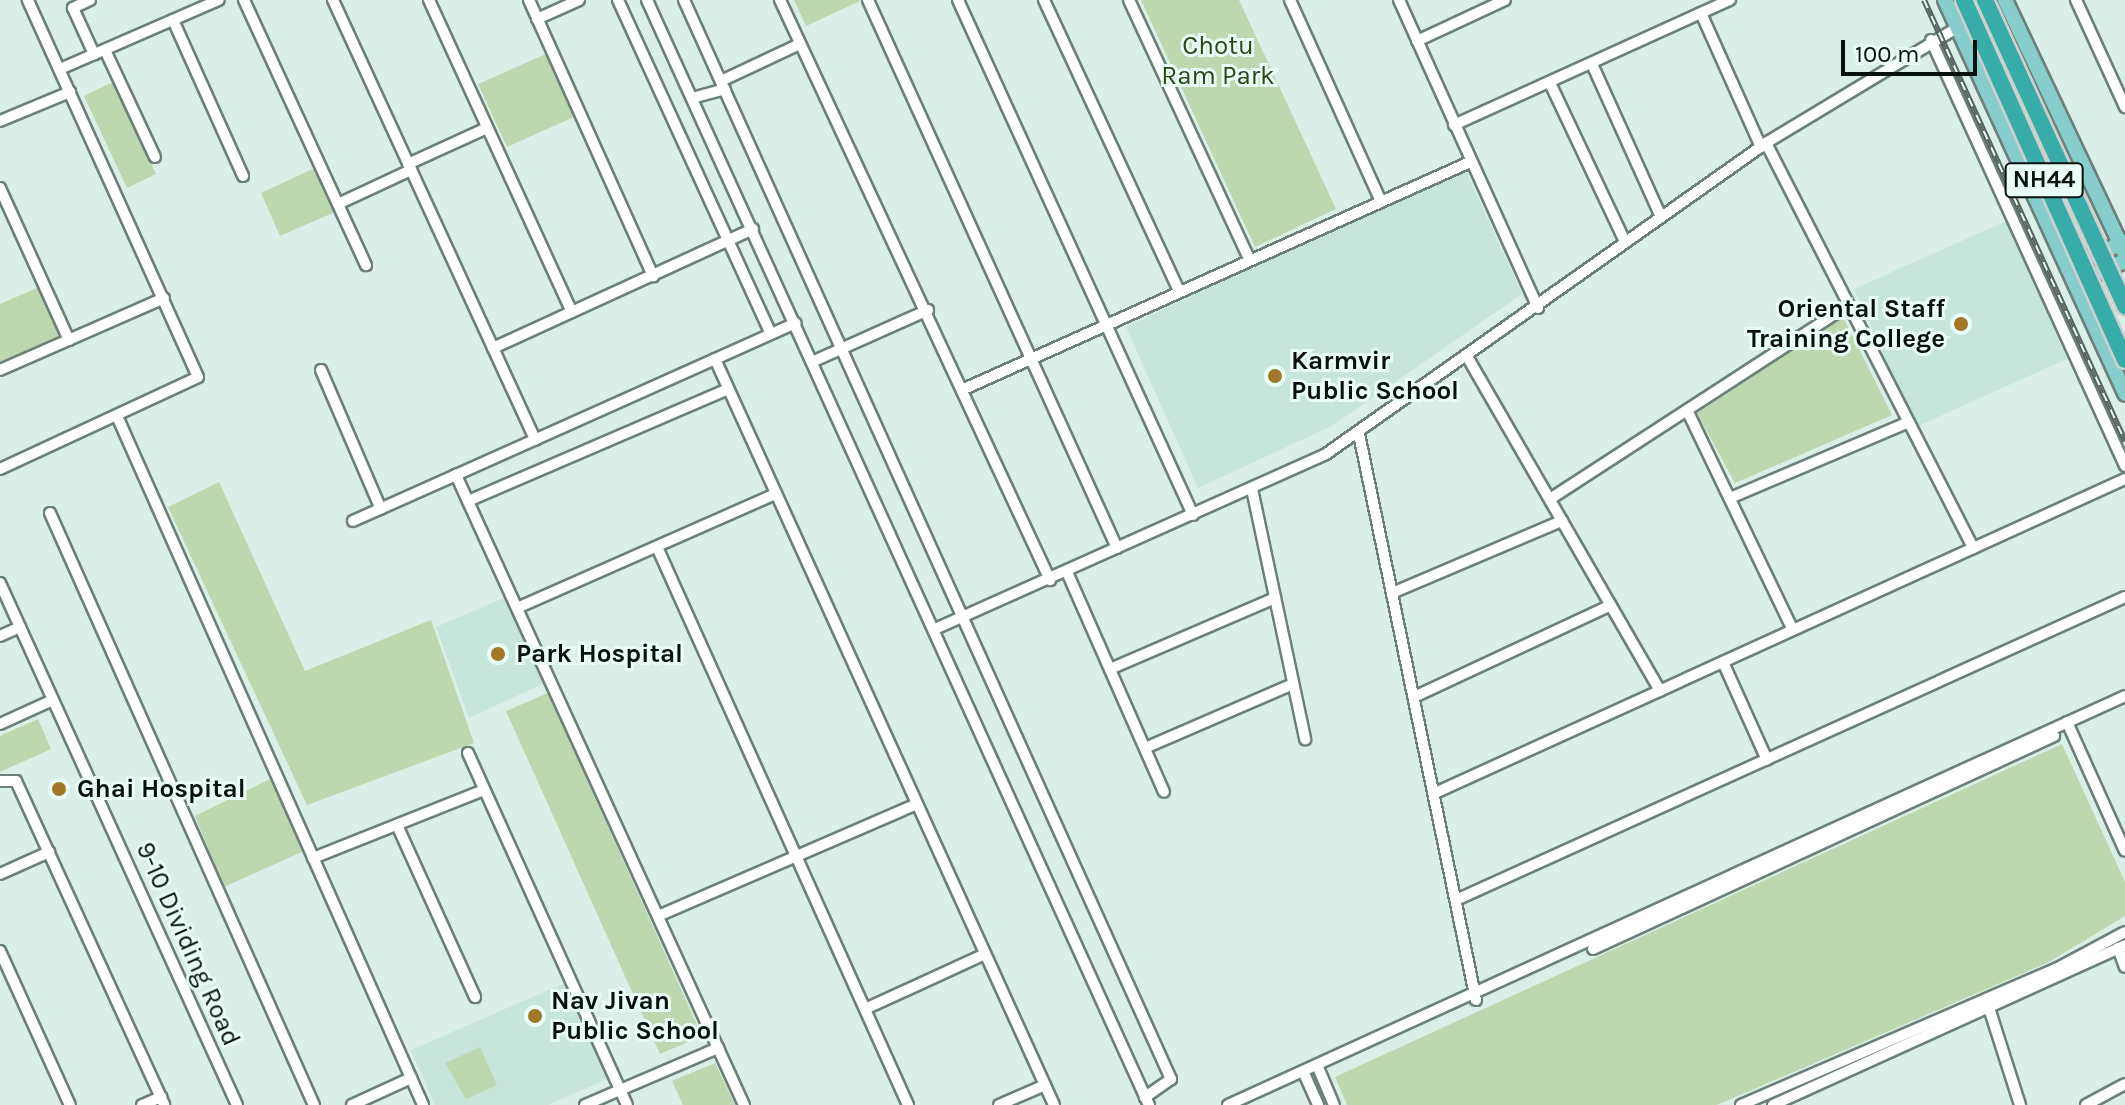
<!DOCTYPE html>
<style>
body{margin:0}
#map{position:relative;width:2125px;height:1105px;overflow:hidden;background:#daefe8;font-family:Karla,sans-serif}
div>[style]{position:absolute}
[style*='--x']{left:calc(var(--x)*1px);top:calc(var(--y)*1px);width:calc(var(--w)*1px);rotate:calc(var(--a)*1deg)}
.built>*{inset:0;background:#c7e6db}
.green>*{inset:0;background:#bcd8ae}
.roads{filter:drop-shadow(2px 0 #6c8079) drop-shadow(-2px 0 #6c8079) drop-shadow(0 2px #6c8079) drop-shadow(0 -2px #6c8079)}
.minor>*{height:10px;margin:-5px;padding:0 5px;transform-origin:5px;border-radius:5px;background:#fff}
.major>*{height:14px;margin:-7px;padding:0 7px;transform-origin:7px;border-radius:7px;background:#87cdcb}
.rail>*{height:6px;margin-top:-3px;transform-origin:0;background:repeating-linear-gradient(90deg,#e7fdf5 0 9px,#56635f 0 18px);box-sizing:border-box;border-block:2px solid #56635f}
.bridges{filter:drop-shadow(2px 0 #cecfcf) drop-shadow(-2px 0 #cecfcf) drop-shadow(0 2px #cecfcf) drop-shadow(0 -2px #cecfcf)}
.highway-bridge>*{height:16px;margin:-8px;padding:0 8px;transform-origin:8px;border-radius:8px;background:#37aca8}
.dots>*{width:22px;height:22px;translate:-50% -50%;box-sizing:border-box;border:4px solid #e7fdf5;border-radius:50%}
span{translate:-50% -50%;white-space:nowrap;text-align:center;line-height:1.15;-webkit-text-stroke:6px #e7fdf5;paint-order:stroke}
.shield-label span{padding:2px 6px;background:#e7fdf5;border:2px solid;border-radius:6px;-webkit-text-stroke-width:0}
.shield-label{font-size:24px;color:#09110f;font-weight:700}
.park-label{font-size:26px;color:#284812}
.poi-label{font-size:26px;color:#09110f;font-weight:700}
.right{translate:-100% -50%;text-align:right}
.left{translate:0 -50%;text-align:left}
.street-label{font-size:26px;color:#09110f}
.scale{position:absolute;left:1841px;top:40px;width:136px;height:36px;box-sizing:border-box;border:4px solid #09110f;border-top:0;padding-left:10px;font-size:24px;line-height:28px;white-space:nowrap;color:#09110f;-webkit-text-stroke:6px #e7fdf5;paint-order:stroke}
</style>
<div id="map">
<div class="built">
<i style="clip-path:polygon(1464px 167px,1522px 294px,1332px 426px,1198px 488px,1126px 327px)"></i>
<i style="clip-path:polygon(2006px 221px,2067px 359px,1916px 427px,1854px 289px)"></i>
<i style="clip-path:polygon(506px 597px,545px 683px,469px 718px,436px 627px)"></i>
<i style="clip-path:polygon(567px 982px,609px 1078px,548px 1105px,435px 1105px,411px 1050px)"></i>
</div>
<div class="green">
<i style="clip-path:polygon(794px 0,860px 0,860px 1px,806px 26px)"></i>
<i style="clip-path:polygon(1141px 0,1239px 0,1336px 209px,1255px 247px)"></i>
<i style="clip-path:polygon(546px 54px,574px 117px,507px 147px,478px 84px)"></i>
<i style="clip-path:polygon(113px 82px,156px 174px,127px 188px,84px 96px)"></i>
<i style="clip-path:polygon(315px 168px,335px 212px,280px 236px,261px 193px)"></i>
<i style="clip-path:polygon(39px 287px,60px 337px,0 362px,0 304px)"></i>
<i style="clip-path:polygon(1843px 317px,1892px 415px,1735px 483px,1697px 413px)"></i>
<i style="clip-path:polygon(219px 482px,305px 671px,431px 620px,474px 743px,307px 805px,168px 507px)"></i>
<i style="clip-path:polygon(548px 693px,702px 1036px,660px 1054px,506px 711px)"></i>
<i style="clip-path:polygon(38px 719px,51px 749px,0 772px,0 736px)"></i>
<i style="clip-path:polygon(2062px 744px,2125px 882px,2125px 916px,2049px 962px,1717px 1105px,1347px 1105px,1335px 1077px)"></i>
<i style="clip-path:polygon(272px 778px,304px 851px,224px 887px,195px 816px)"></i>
<i style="clip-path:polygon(480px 1047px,497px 1085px,466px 1099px,445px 1063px)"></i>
<i style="clip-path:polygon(715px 1063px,735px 1105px,683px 1105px,672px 1081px)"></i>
</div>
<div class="roads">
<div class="minor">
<i style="--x:90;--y:0;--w:19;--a:155"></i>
<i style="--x:73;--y:8;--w:51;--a:65.5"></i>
<i style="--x:244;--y:0;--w:292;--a:65.3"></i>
<i style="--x:333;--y:0;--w:484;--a:65.3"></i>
<i style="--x:429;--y:0;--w:343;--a:65.4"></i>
<i style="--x:529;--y:0;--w:303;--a:65.8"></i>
<i style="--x:618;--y:0;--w:367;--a:65.4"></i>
<i style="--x:647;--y:0;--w:1214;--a:65.57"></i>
<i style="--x:684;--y:0;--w:1184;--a:65.71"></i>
<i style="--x:1171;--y:1079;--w:32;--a:145"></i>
<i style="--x:780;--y:0;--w:640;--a:65.04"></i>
<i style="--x:868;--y:0;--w:602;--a:65.56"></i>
<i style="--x:958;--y:0;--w:566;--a:65.47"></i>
<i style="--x:1044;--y:0;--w:321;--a:65.1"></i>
<i style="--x:1129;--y:0;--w:285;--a:65.1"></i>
<i style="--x:1290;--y:0;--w:218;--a:65.7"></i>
<i style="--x:1399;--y:0;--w:338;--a:65.7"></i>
<i style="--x:2076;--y:0;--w:118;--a:65.4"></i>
<i style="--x:1701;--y:13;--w:147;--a:65.9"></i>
<i style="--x:537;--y:19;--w:46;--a:-24.3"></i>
<i style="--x:173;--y:20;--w:171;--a:65.8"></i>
<i style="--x:1931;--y:40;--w:468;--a:65.5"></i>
<i style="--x:1417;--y:41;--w:97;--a:-25"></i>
<i style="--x:105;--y:50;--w:118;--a:65"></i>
<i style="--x:1592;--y:64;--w:168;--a:65.7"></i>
<i style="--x:60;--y:69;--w:173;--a:-23.5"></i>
<i style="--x:721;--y:81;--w:87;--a:-25.1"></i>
<i style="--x:1550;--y:83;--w:176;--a:64.7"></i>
<i style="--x:692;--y:98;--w:34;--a:-15"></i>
<i style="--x:0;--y:121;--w:76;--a:-22.5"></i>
<i style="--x:1454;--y:125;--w:303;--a:-24.4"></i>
<i style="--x:1766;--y:143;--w:455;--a:62.9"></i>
<i style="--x:408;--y:164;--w:87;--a:-24.5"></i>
<i style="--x:0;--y:188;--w:167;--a:65.6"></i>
<i style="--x:338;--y:204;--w:81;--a:-25"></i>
<i style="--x:493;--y:348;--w:286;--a:-24.6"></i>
<i style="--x:1468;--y:358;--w:384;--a:60"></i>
<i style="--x:715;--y:359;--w:819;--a:65.56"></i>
<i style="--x:814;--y:361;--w:125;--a:-24.1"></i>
<i style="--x:0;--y:370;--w:179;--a:-23.7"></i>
<i style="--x:321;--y:370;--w:151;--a:66.7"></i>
<i style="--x:964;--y:389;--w:555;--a:-24.16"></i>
<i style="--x:1687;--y:410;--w:244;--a:64.3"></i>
<i style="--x:117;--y:416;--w:754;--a:66.05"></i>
<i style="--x:1359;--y:434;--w:578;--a:78.32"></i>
<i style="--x:0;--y:469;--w:218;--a:-24.9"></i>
<i style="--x:198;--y:377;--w:414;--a:-114.3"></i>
<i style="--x:1252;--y:489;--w:256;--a:78"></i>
<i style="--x:1730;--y:498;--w:194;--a:-23"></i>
<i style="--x:1550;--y:499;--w:356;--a:-33"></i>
<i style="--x:468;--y:501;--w:283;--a:-23.3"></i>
<i style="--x:50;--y:513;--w:648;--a:65.97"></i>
<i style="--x:353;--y:521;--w:113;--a:-24.1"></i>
<i style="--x:657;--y:547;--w:612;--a:65.78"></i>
<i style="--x:1067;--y:572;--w:240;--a:66.2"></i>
<i style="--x:0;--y:583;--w:573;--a:65.58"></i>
<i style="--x:1392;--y:593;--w:185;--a:-23"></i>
<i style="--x:517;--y:608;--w:283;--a:-23.8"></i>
<i style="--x:935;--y:629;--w:428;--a:-24.1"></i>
<i style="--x:1326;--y:454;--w:539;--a:-35.25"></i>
<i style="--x:1766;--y:143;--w:224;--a:-31.1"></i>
<i style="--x:0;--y:636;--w:22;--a:-24"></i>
<i style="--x:1723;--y:662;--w:107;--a:65.8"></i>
<i style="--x:1110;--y:669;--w:180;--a:-23.3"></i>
<i style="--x:1414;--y:697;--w:217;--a:-25"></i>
<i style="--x:2067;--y:722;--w:141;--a:65.8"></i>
<i style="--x:0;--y:724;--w:58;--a:-24.4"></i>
<i style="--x:1145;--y:748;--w:161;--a:-23.4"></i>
<i style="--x:468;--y:753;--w:386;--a:65.7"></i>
<i style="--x:0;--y:781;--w:16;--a:0"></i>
<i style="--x:16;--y:781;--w:356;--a:65.4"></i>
<i style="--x:1435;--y:793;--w:758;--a:-24.47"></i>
<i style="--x:397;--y:825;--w:189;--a:65.6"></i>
<i style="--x:313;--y:858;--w:184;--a:-21.7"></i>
<i style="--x:0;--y:874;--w:54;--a:-24.2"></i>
<i style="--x:1456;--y:900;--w:734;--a:-24.37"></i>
<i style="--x:658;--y:916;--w:282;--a:-23.4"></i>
<i style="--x:2118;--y:948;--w:20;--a:70"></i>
<i style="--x:1593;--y:949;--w:508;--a:-24.8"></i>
<i style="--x:0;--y:951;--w:169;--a:65.6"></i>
<i style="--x:865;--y:1009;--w:132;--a:-24.6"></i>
<i style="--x:1990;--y:1011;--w:99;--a:72.3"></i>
<i style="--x:1317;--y:1065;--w:43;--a:67"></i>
<i style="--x:1303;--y:1071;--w:37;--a:66"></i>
<i style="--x:142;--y:1105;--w:21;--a:-23"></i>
<i style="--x:352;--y:1105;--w:65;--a:-24.6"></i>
<i style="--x:585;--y:1105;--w:145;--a:-23.2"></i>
<i style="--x:744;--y:1105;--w:693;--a:-114.57"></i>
<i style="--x:456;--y:475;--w:372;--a:-24.1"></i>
<i style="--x:999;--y:1105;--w:50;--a:-23.5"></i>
<i style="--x:1228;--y:1105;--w:986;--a:-24.51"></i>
<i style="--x:1741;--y:1105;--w:343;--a:-23.4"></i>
<i style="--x:2056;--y:969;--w:78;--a:-28.2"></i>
<i style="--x:1773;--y:1105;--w:387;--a:-24.4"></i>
<i style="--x:2086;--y:1105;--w:44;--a:-28.3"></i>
</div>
<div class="major">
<i style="--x:1945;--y:0;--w:433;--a:65.4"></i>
<i style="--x:2005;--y:0;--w:281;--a:64.7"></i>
<i style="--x:2071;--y:265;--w:59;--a:-23.1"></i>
<i style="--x:2078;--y:282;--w:51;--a:-24.1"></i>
</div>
</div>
<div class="rail">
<i style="--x:1924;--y:0;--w:485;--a:65.5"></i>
</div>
<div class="bridges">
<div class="highway-bridge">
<i style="--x:1964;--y:0;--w:394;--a:65.9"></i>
<i style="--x:1985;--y:0;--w:337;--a:65.4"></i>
</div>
</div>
<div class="dots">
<i style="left:1961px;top:324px;background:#a37728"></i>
<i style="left:1275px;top:376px;background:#a37728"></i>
<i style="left:498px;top:654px;background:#a37728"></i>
<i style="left:59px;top:789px;background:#a37728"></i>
<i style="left:535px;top:1016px;background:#a37728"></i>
</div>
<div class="shield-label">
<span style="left:2044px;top:180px">NH44</span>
</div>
<div class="park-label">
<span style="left:1218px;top:61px">Chotu<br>Ram Park</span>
</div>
<div class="poi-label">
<span class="right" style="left:1945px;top:324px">Oriental Staff<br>Training College</span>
<span class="left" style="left:1291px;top:376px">Karmvir<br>Public School</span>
<span class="left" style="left:516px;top:654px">Park Hospital</span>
<span class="left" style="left:77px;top:789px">Ghai Hospital</span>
<span class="left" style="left:551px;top:1016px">Nav Jivan<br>Public School</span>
</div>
<div class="street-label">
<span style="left:188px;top:944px;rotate:66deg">9-10 Dividing Road</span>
</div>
<div class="scale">100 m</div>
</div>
